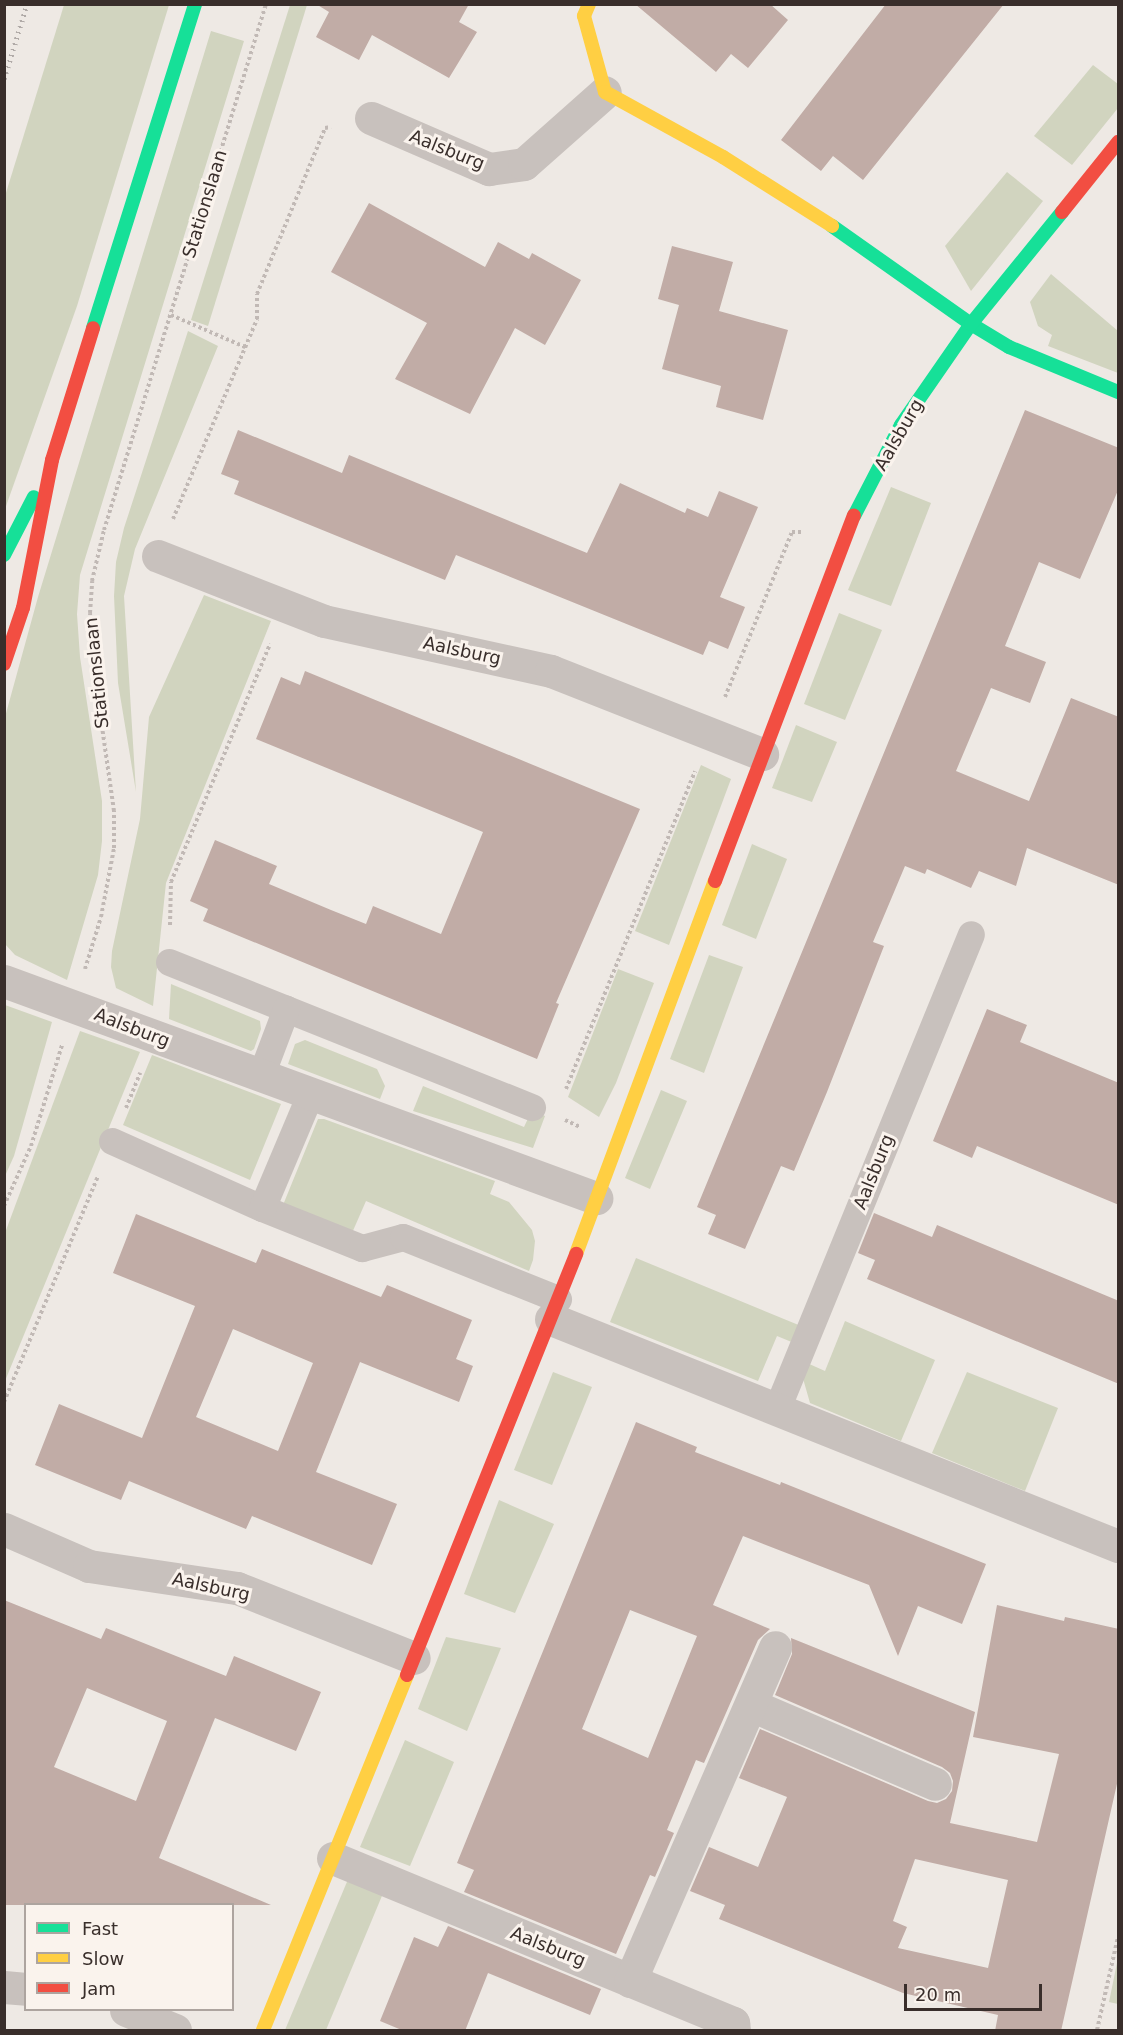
<!DOCTYPE html>
<style>
body{margin:0}
#map{position:relative;width:1123px;height:2035px;overflow:hidden;background:#eee9e4;font-family:"DejaVu Sans",sans-serif}
div>[style]{position:absolute}
[style*='--x']{left:calc(var(--x)*1px);top:calc(var(--y)*1px);width:calc(var(--w)*1px);rotate:calc(var(--a)*1deg)}
.green>*{inset:0;background:#d1d4bf}
.building>*{inset:0;background:#c1aca6}
.path>*{height:4px;margin-top:-2px;transform-origin:0;background:repeating-linear-gradient(90deg,#c1b9b5 0 3px,transparent 0 6px)}
.lane>*{height:27px;margin:-13.5px;padding:0 13.5px;transform-origin:13.5px;border-radius:13.5px;background:#c8c1bd}
.street>*{height:33px;margin:-16.5px;padding:0 16.5px;transform-origin:16.5px;border-radius:16.5px;background:#c8c1bd}
.fast>*{height:14px;margin:-7px;padding:0 7px;transform-origin:7px;border-radius:7px;background:#16e098}
.slow>*{height:14px;margin:-7px;padding:0 7px;transform-origin:7px;border-radius:7px;background:#ffcf43}
.jam>*{height:14px;margin:-7px;padding:0 7px;transform-origin:7px;border-radius:7px;background:#f24e42}
.rail>*{height:4.5px;margin-top:-2.25px;transform-origin:0;background:repeating-linear-gradient(90deg,#b0aaa7 0 1.5px,transparent 0 6px)}
span{translate:-50% -50%;white-space:nowrap;text-align:center;line-height:1.15;-webkit-text-stroke:6px #faf3ed;paint-order:stroke}
.street-label{font-size:18px;color:#392e2b}
.frame{position:absolute;inset:0;border:6px solid #392e2b;pointer-events:none}
.legend{position:absolute;left:24px;top:1903px;width:210px;height:108px;box-sizing:border-box;background:#faf3ed;border:2px solid #ada49f;margin:0;padding:8px 10px;list-style:none;font-size:18px;color:#392e2b}
.legend li{display:flex;align-items:center;gap:12px;height:30px}
.legend b{width:30px;border:2px solid #ada49f}
.scale{position:absolute;left:904px;top:1984px;width:138px;height:27px;box-sizing:border-box;border:3px solid #392e2b;border-top:0;padding-left:8px;font-size:18px;line-height:21px;white-space:nowrap;color:#392e2b;-webkit-text-stroke:4px #faf3ed;paint-order:stroke}
</style>
<div id="map">
<div class="green">
<i style="clip-path:polygon(64px 5px,169px 5px,77px 306px,5px 509px,5px 196px)"></i>
<i style="clip-path:polygon(290px 5px,307px 5px,208px 326px,191px 320px)"></i>
<i style="clip-path:polygon(211px 31px,244px 41px,80px 575px,77px 614px,80px 657px,102px 801px,102px 841px,98px 875px,67px 980px,15px 955px,5px 944px,5px 717px,38px 597px)"></i>
<i style="clip-path:polygon(1093px 65px,1118px 84px,1118px 108px,1072px 165px,1034px 136px)"></i>
<i style="clip-path:polygon(1007px 172px,1043px 201px,971px 291px,945px 246px)"></i>
<i style="clip-path:polygon(1051px 274px,1118px 331px,1118px 373px,1048px 346px,1052px 335px,1038px 326px,1030px 302px)"></i>
<i style="clip-path:polygon(188px 331px,218px 346px,135px 549px,124px 596px,136px 792px,118px 683px,114px 596px,116px 562px,124px 528px)"></i>
<i style="clip-path:polygon(891px 487px,931px 503px,891px 606px,848px 590px)"></i>
<i style="clip-path:polygon(204px 595px,271px 621px,166px 883px,153px 1006px,116px 988px,111px 967px,112px 951px,140px 819px,149px 717px)"></i>
<i style="clip-path:polygon(839px 613px,882px 630px,845px 720px,804px 704px)"></i>
<i style="clip-path:polygon(796px 725px,837px 742px,812px 802px,772px 788px)"></i>
<i style="clip-path:polygon(701px 765px,731px 779px,669px 945px,635px 931px)"></i>
<i style="clip-path:polygon(752px 844px,787px 859px,756px 939px,722px 925px)"></i>
<i style="clip-path:polygon(709px 955px,743px 967px,704px 1073px,670px 1059px)"></i>
<i style="clip-path:polygon(618px 969px,654px 983px,616px 1083px,599px 1117px,568px 1097px)"></i>
<i style="clip-path:polygon(171px 984px,260px 1021px,261px 1029px,254px 1049px,251px 1051px,169px 1019px)"></i>
<i style="clip-path:polygon(5px 1005px,52px 1022px,14px 1156px,5px 1176px)"></i>
<i style="clip-path:polygon(80px 1031px,140px 1052px,5px 1381px,5px 1233px)"></i>
<i style="clip-path:polygon(305px 1040px,377px 1069px,385px 1086px,380px 1099px,288px 1064px,295px 1044px)"></i>
<i style="clip-path:polygon(152px 1055px,281px 1104px,250px 1180px,123px 1125px)"></i>
<i style="clip-path:polygon(423px 1086px,524px 1127px,532px 1110px,545px 1116px,533px 1148px,413px 1111px)"></i>
<i style="clip-path:polygon(661px 1090px,687px 1101px,650px 1189px,625px 1178px)"></i>
<i style="clip-path:polygon(318px 1119px,324px 1119px,495px 1181px,490px 1194px,509px 1202px,532px 1230px,535px 1241px,533px 1260px,529px 1271px,366px 1201px,352px 1233px,283px 1205px)"></i>
<i style="clip-path:polygon(636px 1258px,801px 1326px,794px 1343px,777px 1336px,758px 1381px,610px 1322px)"></i>
<i style="clip-path:polygon(845px 1321px,935px 1360px,901px 1441px,810px 1403px,802px 1375px,807px 1363px,825px 1371px)"></i>
<i style="clip-path:polygon(553px 1372px,592px 1387px,552px 1485px,514px 1470px)"></i>
<i style="clip-path:polygon(967px 1372px,1058px 1408px,1025px 1491px,932px 1453px)"></i>
<i style="clip-path:polygon(499px 1500px,554px 1524px,515px 1613px,464px 1594px)"></i>
<i style="clip-path:polygon(446px 1637px,501px 1648px,467px 1731px,418px 1709px)"></i>
<i style="clip-path:polygon(405px 1740px,454px 1762px,410px 1866px,360px 1847px)"></i>
<i style="clip-path:polygon(349px 1877px,384px 1891px,326px 2030px,285px 2030px)"></i>
<i style="clip-path:polygon(1118px 1958px,1118px 2004px,1109px 2002px)"></i>
</div>
<div class="building">
<i style="clip-path:polygon(316px 4px,469px 4px,459px 22px,477px 32px,449px 78px,372px 35px,359px 60px,316px 37px,329px 12px)"></i>
<i style="clip-path:polygon(635px 4px,770px 4px,788px 20px,748px 68px,731px 54px,716px 72px)"></i>
<i style="clip-path:polygon(886px 4px,1004px 4px,863px 180px,833px 156px,821px 171px,781px 140px)"></i>
<i style="clip-path:polygon(369px 203px,485px 267px,498px 242px,529px 259px,532px 253px,581px 280px,545px 345px,515px 328px,470px 414px,395px 379px,427px 323px,331px 272px)"></i>
<i style="clip-path:polygon(672px 246px,733px 262px,719px 311px,788px 330px,763px 420px,716px 407px,721px 386px,662px 369px,679px 305px,658px 299px)"></i>
<i style="clip-path:polygon(1025px 410px,1119px 448px,1119px 488px,1080px 579px,1039px 562px,1005px 646px,1046px 662px,1030px 703px,991px 688px,956px 771px,1029px 801px,1071px 698px,1119px 717px,1119px 885px,1027px 848px,1016px 886px,979px 871px,971px 888px,927px 869px,925px 874px,905px 866px,873px 942px,884px 946px,827px 1092px,794px 1171px,781px 1166px,745px 1249px,708px 1234px,716px 1215px,697px 1207px)"></i>
<i style="clip-path:polygon(238px 430px,342px 473px,349px 455px,587px 553px,620px 483px,685px 513px,687px 508px,708px 517px,719px 491px,758px 507px,720px 597px,745px 607px,728px 649px,709px 641px,703px 655px,456px 555px,445px 580px,234px 494px,239px 481px,221px 474px)"></i>
<i style="clip-path:polygon(305px 671px,640px 809px,556px 1003px,559px 1004px,537px 1059px,203px 921px,208px 909px,190px 901px,215px 840px,277px 866px,269px 884px,331px 910px,366px 924px,373px 906px,441px 934px,483px 832px,256px 739px,281px 677px,300px 685px)"></i>
<i style="clip-path:polygon(987px 1009px,1027px 1025px,1020px 1042px,1119px 1083px,1119px 1205px,977px 1146px,972px 1158px,933px 1141px)"></i>
<i style="clip-path:polygon(874px 1213px,932px 1237px,937px 1225px,1119px 1301px,1119px 1384px,867px 1279px,875px 1260px,858px 1253px)"></i>
<i style="clip-path:polygon(evenodd,136px 1214px,256px 1263px,262px 1249px,381px 1297px,387px 1285px,472px 1320px,456px 1359px,473px 1366px,459px 1402px,360px 1362px,316px 1472px,397px 1504px,372px 1565px,252px 1516px,246px 1529px,129px 1481px,121px 1500px,35px 1465px,59px 1404px,142px 1438px,195px 1306px,113px 1273px,136px 1214px,233px 1329px,313px 1363px,278px 1451px,196px 1417px,233px 1329px)"></i>
<i style="clip-path:polygon(evenodd,636px 1422px,697px 1447px,695px 1452px,780px 1485px,781px 1482px,986px 1564px,962px 1624px,918px 1606px,898px 1656px,869px 1585px,743px 1536px,713px 1605px,770px 1629px,758px 1640px,704px 1763px,696px 1760px,667px 1830px,674px 1833px,655px 1877px,650px 1875px,616px 1954px,464px 1892px,474px 1870px,457px 1863px,636px 1422px,630px 1610px,697px 1636px,648px 1758px,582px 1729px,630px 1610px)"></i>
<i style="clip-path:polygon(evenodd,4px 1600px,101px 1639px,106px 1628px,226px 1676px,234px 1656px,321px 1692px,296px 1751px,215px 1718px,159px 1858px,271px 1905px,4px 1905px,4px 1600px,87px 1688px,167px 1721px,136px 1801px,54px 1767px,87px 1688px)"></i>
<i style="clip-path:polygon(evenodd,997px 1605px,1064px 1621px,1065px 1617px,1119px 1629px,1119px 1775px,1061px 2031px,995px 2031px,998px 2015px,903px 1993px,719px 1919px,725px 1905px,690px 1891px,709px 1847px,758px 1867px,787px 1797px,739px 1778px,760px 1729px,928px 1801px,937px 1803px,946px 1799px,952px 1791px,953px 1781px,950px 1773px,942px 1767px,775px 1695px,792px 1654px,791px 1638px,975px 1712px,950px 1823px,1037px 1842px,1059px 1754px,973px 1737px,997px 1605px,915px 1859px,1008px 1880px,988px 1968px,898px 1948px,907px 1927px,893px 1921px,915px 1859px)"></i>
<i style="clip-path:polygon(448px 1926px,601px 1989px,590px 2015px,488px 1973px,465px 2031px,404px 2031px,380px 2021px,414px 1937px,438px 1947px)"></i>
</div>
<div class="path">
<i style="--x:171;--y:315;--w:81;--a:23.4"></i>
<i style="--x:173;--y:519;--w:217;--a:-67.2"></i>
<i style="--x:257;--y:319;--w:25;--a:-90"></i>
<i style="--x:257;--y:294;--w:179;--a:-67.7"></i>
<i style="--x:325;--y:128;--w:6;--a:-9"></i>
<i style="--x:725;--y:697;--w:178;--a:-67.9"></i>
<i style="--x:792;--y:532;--w:9;--a:0"></i>
<i style="--x:170;--y:925;--w:43;--a:-88.7"></i>
<i style="--x:171;--y:882;--w:258;--a:-67.4"></i>
<i style="--x:85;--y:969;--w:54;--a:-72.9"></i>
<i style="--x:101;--y:917;--w:70;--a:-79.3"></i>
<i style="--x:114;--y:848;--w:37;--a:-90"></i>
<i style="--x:114;--y:811;--w:149;--a:-98.1"></i>
<i style="--x:93;--y:663;--w:50;--a:-93.4"></i>
<i style="--x:90;--y:613;--w:32;--a:-86"></i>
<i style="--x:92;--y:581;--w:52;--a:-76.8"></i>
<i style="--x:104;--y:530;--w:550;--a:-72.88"></i>
<i style="--x:566;--y:1089;--w:343;--a:-67.9"></i>
<i style="--x:126;--y:1108;--w:38;--a:-68"></i>
<i style="--x:565;--y:1120;--w:17;--a:25"></i>
<i style="--x:4;--y:1206;--w:66;--a:-65.8"></i>
<i style="--x:31;--y:1146;--w:106;--a:-72.9"></i>
<i style="--x:4;--y:1402;--w:245;--a:-67.4"></i>
<i style="--x:1097;--y:2030;--w:95;--a:-77.3"></i>
</div>
<div class="lane">
<i style="--x:169;--y:962;--w:391;--a:21.8"></i>
<i style="--x:261;--y:1075;--w:71;--a:-69.3"></i>
<i style="--x:112;--y:1141;--w:164;--a:24.1"></i>
<i style="--x:262;--y:1208;--w:108;--a:21.8"></i>
<i style="--x:362;--y:1248;--w:42;--a:-15"></i>
<i style="--x:403;--y:1237;--w:167;--a:21.8"></i>
<i style="--x:262;--y:1208;--w:126;--a:-67.1"></i>
<i style="--x:776;--y:1411;--w:515;--a:-67.77"></i>
</div>
<div class="street">
<i style="--x:371;--y:118;--w:129;--a:23.4"></i>
<i style="--x:489;--y:169;--w:35;--a:-8"></i>
<i style="--x:524;--y:164;--w:108;--a:-41.6"></i>
<i style="--x:158;--y:556;--w:178;--a:21.4"></i>
<i style="--x:324;--y:621;--w:232;--a:12.4"></i>
<i style="--x:551;--y:671;--w:227;--a:21.5"></i>
<i style="--x:4;--y:981;--w:631;--a:20.13"></i>
<i style="--x:551;--y:1319;--w:611;--a:21.82"></i>
<i style="--x:4;--y:1529;--w:93;--a:23.5"></i>
<i style="--x:89;--y:1566;--w:150;--a:8.5"></i>
<i style="--x:237;--y:1588;--w:190;--a:21.6"></i>
<i style="--x:751;--y:1705;--w:200;--a:23.2"></i>
<i style="--x:333;--y:1858;--w:433;--a:22.4"></i>
<i style="--x:733;--y:2023;--w:7;--a:82"></i>
<i style="--x:630;--y:1981;--w:364;--a:-66.5"></i>
<i style="--x:4;--y:1987;--w:22;--a:5"></i>
<i style="--x:126;--y:2010;--w:53;--a:22.2"></i>
</div>
<div class="fast">
<i style="--x:832;--y:226;--w:170;--a:35.2"></i>
<i style="--x:971;--y:324;--w:44;--a:31.2"></i>
<i style="--x:1009;--y:347;--w:118;--a:22.4"></i>
<i style="--x:93;--y:328;--w:340;--a:-72.5"></i>
<i style="--x:854;--y:516;--w:102;--a:-62.7"></i>
<i style="--x:901;--y:425;--w:123;--a:-55.3"></i>
<i style="--x:971;--y:324;--w:144;--a:-50.9"></i>
<i style="--x:4;--y:555;--w:65;--a:-62.7"></i>
</div>
<div class="slow">
<i style="--x:589;--y:4;--w:13;--a:113"></i>
<i style="--x:584;--y:16;--w:79;--a:74.6"></i>
<i style="--x:605;--y:92;--w:135;--a:28.8"></i>
<i style="--x:723;--y:157;--w:129;--a:32.3"></i>
<i style="--x:576;--y:1254;--w:398;--a:-69.6"></i>
<i style="--x:263;--y:2030;--w:383;--a:-67.9"></i>
</div>
<div class="jam">
<i style="--x:1062;--y:212;--w:90;--a:-51.3"></i>
<i style="--x:4;--y:664;--w:59;--a:-71.3"></i>
<i style="--x:23;--y:608;--w:151;--a:-78.9"></i>
<i style="--x:52;--y:460;--w:138;--a:-72.7"></i>
<i style="--x:715;--y:881;--w:391;--a:-69.2"></i>
<i style="--x:407;--y:1675;--w:454;--a:-68.1"></i>
</div>
<div class="rail">
<i style="--x:4;--y:79;--w:78;--a:-73"></i>
</div>
<div class="street-label">
<span style="left:447px;top:150px;rotate:22deg">Aalsburg</span>
<span style="left:205px;top:204px;rotate:-73deg">Stationslaan</span>
<span style="left:899px;top:435px;rotate:-60deg">Aalsburg</span>
<span style="left:462px;top:651px;rotate:12deg">Aalsburg</span>
<span style="left:97px;top:673px;rotate:-96deg">Stationslaan</span>
<span style="left:132px;top:1028px;rotate:21deg">Aalsburg</span>
<span style="left:874px;top:1172px;rotate:-68deg">Aalsburg</span>
<span style="left:211px;top:1587px;rotate:12deg">Aalsburg</span>
<span style="left:548px;top:1947px;rotate:22deg">Aalsburg</span>
</div>
<div class="frame"></div>
<ul class="legend">
<li><b style="height:8px;background:#16e098"></b>Fast</li>
<li><b style="height:8px;background:#ffcf43"></b>Slow</li>
<li><b style="height:8px;background:#f24e42"></b>Jam</li>
</ul>
<div class="scale">20 m</div>
</div>
